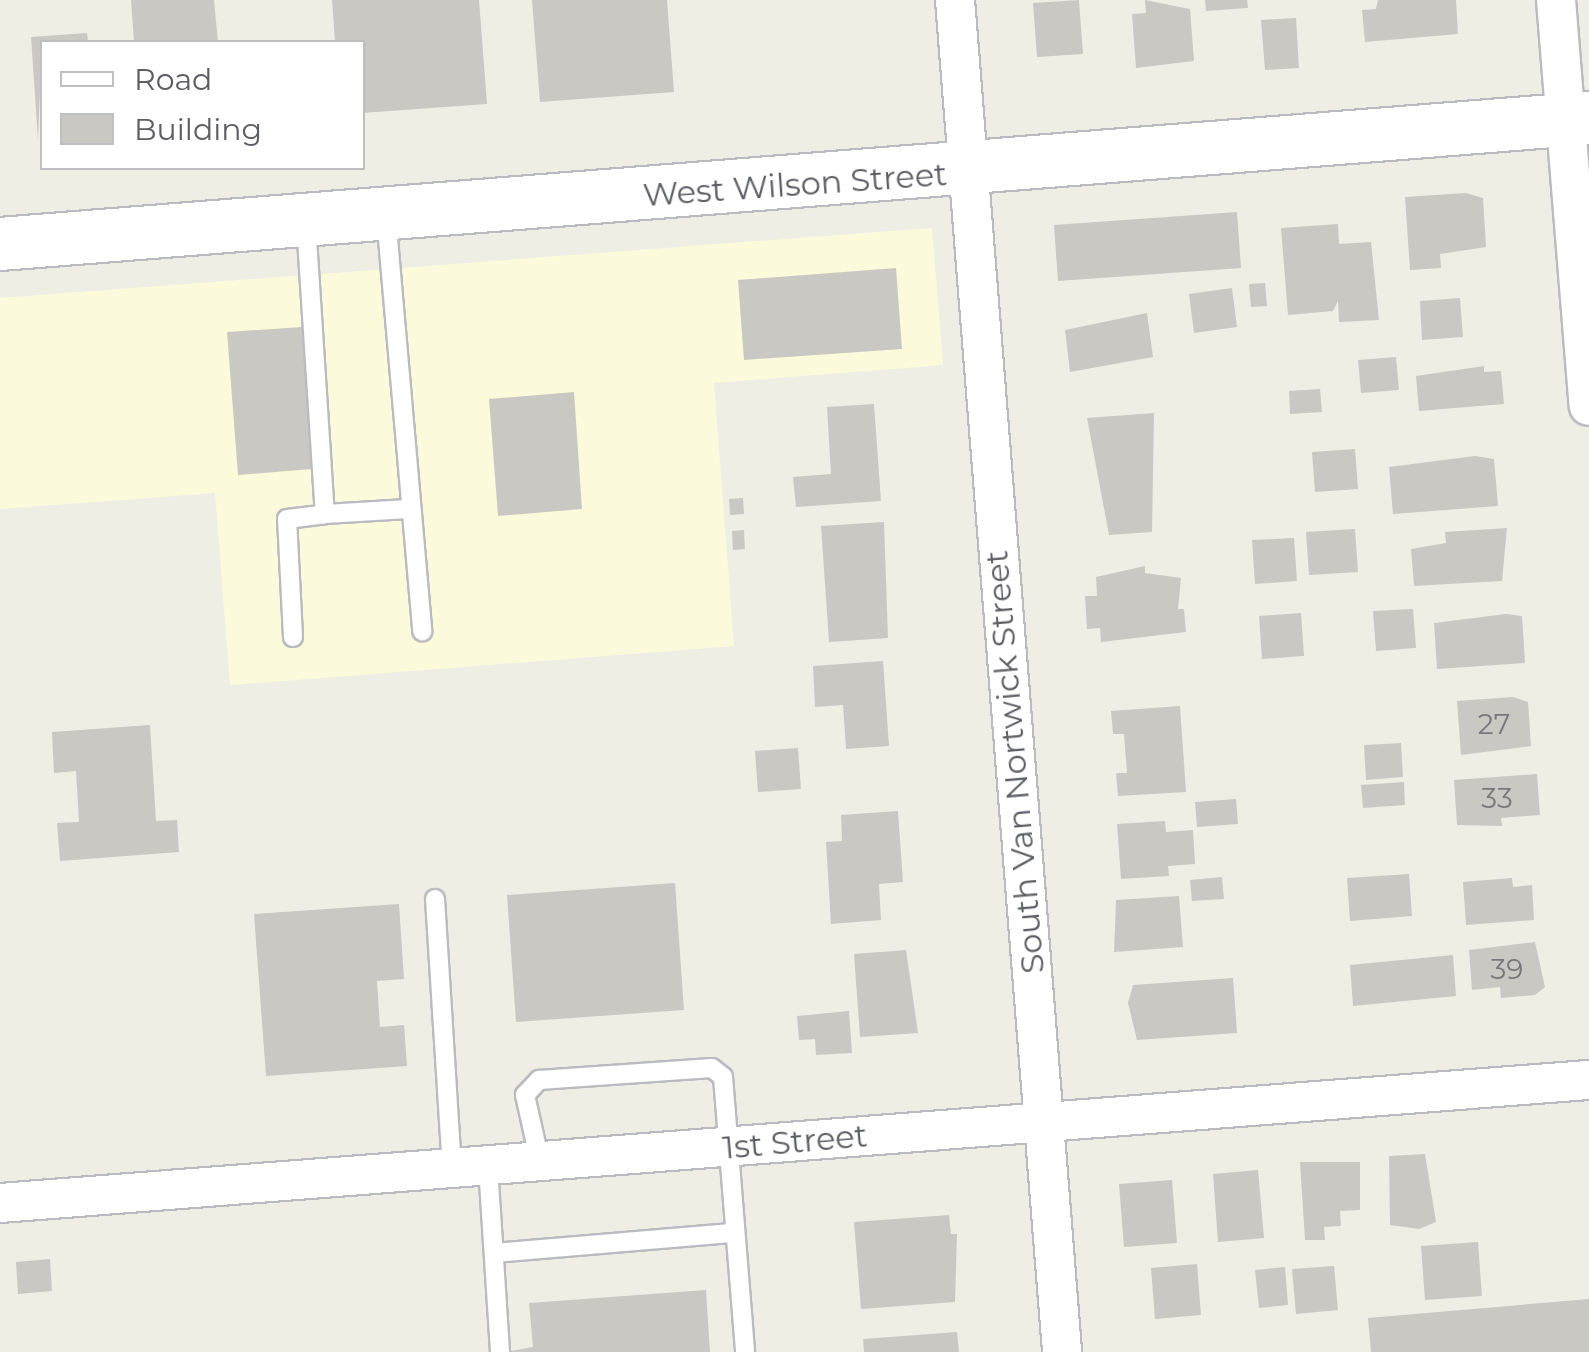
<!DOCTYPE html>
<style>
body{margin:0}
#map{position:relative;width:1589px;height:1352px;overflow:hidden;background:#eeeee5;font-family:Montserrat,sans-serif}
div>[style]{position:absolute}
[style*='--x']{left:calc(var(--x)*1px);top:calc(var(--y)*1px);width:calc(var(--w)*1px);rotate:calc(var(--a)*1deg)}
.commercial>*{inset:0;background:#fbfbdc}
.building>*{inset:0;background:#cac8c2}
.roads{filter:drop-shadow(2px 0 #babbc0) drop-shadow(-2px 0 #babbc0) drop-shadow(0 2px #babbc0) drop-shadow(0 -2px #babbc0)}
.service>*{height:18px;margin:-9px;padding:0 9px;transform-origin:9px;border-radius:9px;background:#fff}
.minor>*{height:38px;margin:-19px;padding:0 19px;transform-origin:19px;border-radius:19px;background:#fff}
.secondary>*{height:52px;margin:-26px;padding:0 26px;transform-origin:26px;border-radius:26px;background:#fff}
span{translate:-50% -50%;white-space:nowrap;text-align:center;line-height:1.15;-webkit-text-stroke:8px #fff;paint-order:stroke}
.number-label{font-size:28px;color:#78787c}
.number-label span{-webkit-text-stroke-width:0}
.street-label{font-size:32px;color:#5d5e64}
.legend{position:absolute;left:40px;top:40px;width:325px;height:130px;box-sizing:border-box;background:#fff;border:2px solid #bebfc1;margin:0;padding:12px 18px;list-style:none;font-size:30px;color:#5d5e64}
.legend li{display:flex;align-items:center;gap:20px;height:50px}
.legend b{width:50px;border:2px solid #bebfc1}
</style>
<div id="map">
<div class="commercial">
<i style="clip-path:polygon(932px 228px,943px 365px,714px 383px,734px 646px,230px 685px,215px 493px,0 509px,0 298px)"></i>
</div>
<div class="building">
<i style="clip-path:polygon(131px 0,214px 0,218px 42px,134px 42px)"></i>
<i style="clip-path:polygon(332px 0,479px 0,487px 104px,362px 113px,362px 42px,335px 42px)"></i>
<i style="clip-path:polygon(532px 0,667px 0,674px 92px,540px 102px)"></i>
<i style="clip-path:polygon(1079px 0,1083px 54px,1037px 57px,1033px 3px)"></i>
<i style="clip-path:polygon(1145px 0,1190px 9px,1194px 61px,1136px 68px,1132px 14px,1146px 13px)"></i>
<i style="clip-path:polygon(1205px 0,1247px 0,1248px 8px,1206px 11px)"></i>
<i style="clip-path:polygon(1378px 0,1456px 0,1458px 34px,1365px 42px,1362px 10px,1376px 9px)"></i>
<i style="clip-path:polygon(1296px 18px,1299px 68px,1265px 70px,1261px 20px)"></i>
<i style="clip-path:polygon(87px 33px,88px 42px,42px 42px,38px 140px,31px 37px)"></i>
<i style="clip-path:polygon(1466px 193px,1483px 198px,1486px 247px,1440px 254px,1441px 268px,1410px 270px,1405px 197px)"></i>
<i style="clip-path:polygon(1237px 212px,1241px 268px,1058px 281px,1054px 225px)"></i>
<i style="clip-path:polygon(1338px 224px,1339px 244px,1371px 242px,1379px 320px,1339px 322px,1338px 301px,1333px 311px,1288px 315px,1281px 228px)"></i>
<i style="clip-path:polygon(896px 268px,902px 349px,744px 360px,738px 280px)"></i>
<i style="clip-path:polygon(1265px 283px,1267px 306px,1251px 307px,1249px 284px)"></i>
<i style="clip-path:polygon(1232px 288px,1237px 327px,1194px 333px,1189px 294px)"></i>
<i style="clip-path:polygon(1460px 298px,1463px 337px,1422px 340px,1420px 301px)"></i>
<i style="clip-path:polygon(1147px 313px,1153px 357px,1070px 372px,1065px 330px)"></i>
<i style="clip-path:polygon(302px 327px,312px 469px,238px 475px,227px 332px)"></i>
<i style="clip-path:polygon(1396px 357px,1399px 390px,1361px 393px,1358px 360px)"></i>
<i style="clip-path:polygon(1484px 366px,1484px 372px,1501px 371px,1504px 404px,1419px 411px,1416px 376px)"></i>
<i style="clip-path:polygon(1320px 389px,1322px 412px,1290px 414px,1289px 391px)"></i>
<i style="clip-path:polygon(574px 392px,582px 509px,498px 516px,489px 399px)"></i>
<i style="clip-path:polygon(874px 404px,881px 501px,796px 507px,793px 477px,831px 474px,827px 407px)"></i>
<i style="clip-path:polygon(1154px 413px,1152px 532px,1109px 535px,1087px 418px)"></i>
<i style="clip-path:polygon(1355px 449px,1358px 489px,1315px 492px,1312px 452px)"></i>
<i style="clip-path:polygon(1475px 456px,1494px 459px,1498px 506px,1393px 514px,1389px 467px)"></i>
<i style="clip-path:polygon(743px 498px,744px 514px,730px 515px,729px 499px)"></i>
<i style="clip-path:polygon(884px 522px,888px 638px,829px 642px,821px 526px)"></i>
<i style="clip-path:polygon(1507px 528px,1502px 581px,1414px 586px,1411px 549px,1446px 543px,1445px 532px)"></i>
<i style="clip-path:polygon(1355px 529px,1358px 572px,1309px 575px,1306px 532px)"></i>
<i style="clip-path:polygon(744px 530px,745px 549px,733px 550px,732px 531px)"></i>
<i style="clip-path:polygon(1294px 538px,1297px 581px,1255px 584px,1252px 540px)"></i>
<i style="clip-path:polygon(1145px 566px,1145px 573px,1181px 578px,1178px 609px,1184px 609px,1186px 632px,1101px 642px,1100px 628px,1087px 629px,1085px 596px,1097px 596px,1096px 577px)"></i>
<i style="clip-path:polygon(1413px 609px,1416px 648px,1376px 651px,1373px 611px)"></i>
<i style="clip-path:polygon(1301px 613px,1304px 656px,1262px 659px,1259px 616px)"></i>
<i style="clip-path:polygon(1506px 614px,1522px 616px,1525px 663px,1437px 669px,1434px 623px)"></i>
<i style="clip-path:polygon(883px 661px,889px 746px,846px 749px,843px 705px,815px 707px,813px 666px)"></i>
<i style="clip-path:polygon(1513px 697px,1528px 702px,1531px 746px,1461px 755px,1457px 701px)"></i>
<i style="clip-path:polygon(1180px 706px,1186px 792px,1118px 796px,1116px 773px,1127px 773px,1124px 734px,1113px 734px,1111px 711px)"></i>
<i style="clip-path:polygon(150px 725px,156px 821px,177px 820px,179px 852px,60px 861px,57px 823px,79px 822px,76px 771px,54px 773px,52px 732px)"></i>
<i style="clip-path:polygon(1401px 743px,1403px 777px,1366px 780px,1364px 745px)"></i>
<i style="clip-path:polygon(798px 748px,801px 789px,758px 792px,755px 751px)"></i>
<i style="clip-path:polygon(1537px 774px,1540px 815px,1501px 818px,1502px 826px,1457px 825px,1454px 780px)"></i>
<i style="clip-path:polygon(1404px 782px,1405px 805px,1363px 808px,1361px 785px)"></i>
<i style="clip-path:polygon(1236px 799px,1238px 824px,1197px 827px,1195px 802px)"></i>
<i style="clip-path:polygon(898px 811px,903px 882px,879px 884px,881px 920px,831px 924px,826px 842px,842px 841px,841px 815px)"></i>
<i style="clip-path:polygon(1165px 821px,1166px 832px,1193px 830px,1195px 864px,1168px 866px,1169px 876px,1121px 879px,1117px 824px)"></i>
<i style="clip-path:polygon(1409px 874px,1412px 916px,1350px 921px,1347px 878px)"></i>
<i style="clip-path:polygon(1222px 877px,1224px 899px,1192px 901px,1190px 880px)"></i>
<i style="clip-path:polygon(1512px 878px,1513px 887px,1532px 885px,1534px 920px,1466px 925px,1463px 882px)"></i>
<i style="clip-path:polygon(675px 883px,684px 1010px,516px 1022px,507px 895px)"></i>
<i style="clip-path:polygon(1179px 896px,1183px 947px,1114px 952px,1116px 900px)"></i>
<i style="clip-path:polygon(399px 904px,404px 979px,377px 981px,380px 1027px,404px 1025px,407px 1066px,266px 1076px,254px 914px)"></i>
<i style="clip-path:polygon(1535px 942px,1545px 987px,1535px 995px,1501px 998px,1500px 987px,1472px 990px,1469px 950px)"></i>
<i style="clip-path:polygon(906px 950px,918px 1033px,860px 1037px,854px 954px)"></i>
<i style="clip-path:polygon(1453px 955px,1456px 996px,1353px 1006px,1350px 965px)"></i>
<i style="clip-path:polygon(1233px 978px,1237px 1033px,1137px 1040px,1128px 1003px,1133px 985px)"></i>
<i style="clip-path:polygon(849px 1011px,852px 1053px,816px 1055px,815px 1039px,799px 1040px,797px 1016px)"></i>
<i style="clip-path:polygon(1425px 1154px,1436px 1222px,1419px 1229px,1390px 1225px,1389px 1156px)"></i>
<i style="clip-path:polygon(1300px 1162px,1360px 1162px,1360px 1210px,1340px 1211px,1341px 1226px,1324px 1227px,1325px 1240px,1305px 1240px)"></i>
<i style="clip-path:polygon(1258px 1170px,1264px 1238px,1218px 1242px,1213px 1174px)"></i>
<i style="clip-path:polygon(1172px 1180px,1177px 1243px,1124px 1247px,1119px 1184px)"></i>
<i style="clip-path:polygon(949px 1215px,951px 1234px,957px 1234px,955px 1302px,861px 1309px,854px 1222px)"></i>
<i style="clip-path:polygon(1478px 1242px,1482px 1296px,1425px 1300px,1421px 1246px)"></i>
<i style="clip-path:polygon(50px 1259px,52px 1291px,18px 1294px,16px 1262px)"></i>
<i style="clip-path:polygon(1197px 1264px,1201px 1315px,1155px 1319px,1151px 1268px)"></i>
<i style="clip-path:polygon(1334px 1266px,1338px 1310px,1296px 1314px,1292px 1269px)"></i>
<i style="clip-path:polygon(1285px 1267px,1288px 1305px,1259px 1308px,1255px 1270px)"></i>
<i style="clip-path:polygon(706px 1290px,710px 1352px,505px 1352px,533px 1347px,529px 1303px)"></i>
<i style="clip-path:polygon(1589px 1299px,1589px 1352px,1371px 1352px,1368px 1318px)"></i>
<i style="clip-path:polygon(957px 1332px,959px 1352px,864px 1352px,863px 1339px)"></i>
</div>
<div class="roads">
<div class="service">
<i style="--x:386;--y:216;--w:417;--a:85"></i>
<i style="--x:306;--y:223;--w:292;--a:86.3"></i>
<i style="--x:325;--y:514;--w:83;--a:-3.4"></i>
<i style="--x:293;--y:637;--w:118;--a:-92.9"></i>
<i style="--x:287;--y:519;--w:38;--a:-7"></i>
<i style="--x:435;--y:899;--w:271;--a:86.4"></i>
<i style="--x:540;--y:1162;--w:69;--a:-102.6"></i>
<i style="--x:525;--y:1095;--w:21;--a:-47"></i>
<i style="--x:539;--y:1080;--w:173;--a:-4"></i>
<i style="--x:712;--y:1068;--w:14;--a:39"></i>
<i style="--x:723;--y:1077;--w:276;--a:85.4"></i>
<i style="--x:488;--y:1166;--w:186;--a:86.3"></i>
<i style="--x:494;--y:1253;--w:241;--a:-4.8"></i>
</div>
<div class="minor">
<i style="--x:955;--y:0;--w:1356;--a:85.47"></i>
<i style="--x:1556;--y:0;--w:407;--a:85.4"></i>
<i style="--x:0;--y:1203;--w:1594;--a:-4.43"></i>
</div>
<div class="secondary">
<i style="--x:0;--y:244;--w:1594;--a:-4.53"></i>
</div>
</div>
<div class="number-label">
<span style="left:1494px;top:724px">27</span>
<span style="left:1497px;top:798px">33</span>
<span style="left:1507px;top:969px">39</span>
</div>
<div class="street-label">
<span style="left:795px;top:185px;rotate:-4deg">West Wilson Street</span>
<span style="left:1015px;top:762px;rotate:-95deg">South Van Nortwick Street</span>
<span style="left:795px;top:1142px;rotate:-5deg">1st Street</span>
</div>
<ul class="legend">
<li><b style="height:12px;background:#fff"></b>Road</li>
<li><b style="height:28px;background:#cac8c2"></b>Building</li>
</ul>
</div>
